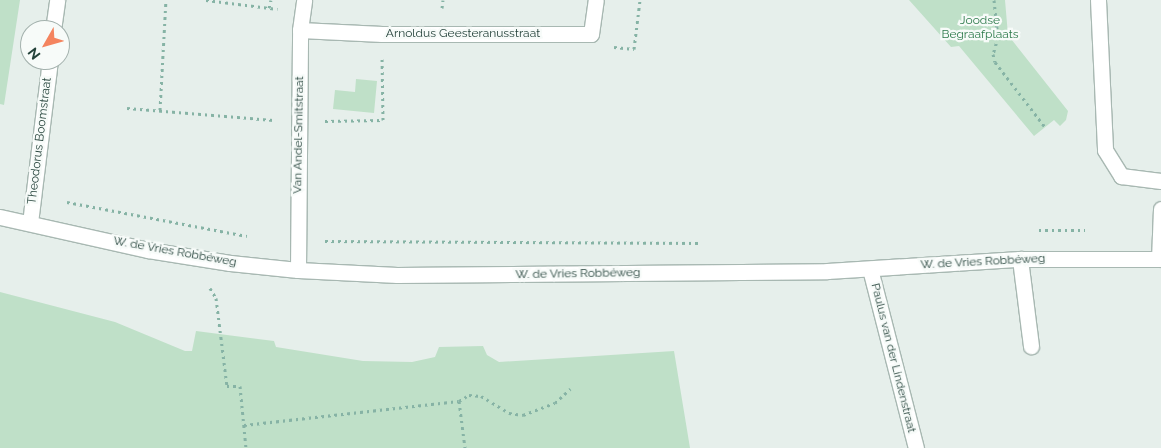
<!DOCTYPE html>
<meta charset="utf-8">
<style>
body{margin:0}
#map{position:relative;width:1161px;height:448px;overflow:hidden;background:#e6efeb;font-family:Raleway,sans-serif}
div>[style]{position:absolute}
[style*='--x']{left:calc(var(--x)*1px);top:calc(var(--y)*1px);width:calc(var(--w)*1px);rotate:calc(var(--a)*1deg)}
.green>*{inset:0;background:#bfe0c8}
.path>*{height:3px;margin-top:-1.5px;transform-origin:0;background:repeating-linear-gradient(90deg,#86b3a5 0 2.5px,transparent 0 6.5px)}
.roads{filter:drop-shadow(1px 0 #a8b8b2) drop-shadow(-1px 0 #a8b8b2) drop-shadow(0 1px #a8b8b2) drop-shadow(0 -1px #a8b8b2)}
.minor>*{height:15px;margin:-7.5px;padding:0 7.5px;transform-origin:7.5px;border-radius:7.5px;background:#fff}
span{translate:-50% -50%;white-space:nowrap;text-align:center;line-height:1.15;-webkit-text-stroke:4.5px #f7fbf9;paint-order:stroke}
.park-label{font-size:12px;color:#2d7a4b}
.street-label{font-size:12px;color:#24423a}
.north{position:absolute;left:20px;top:20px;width:50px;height:50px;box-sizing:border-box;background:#f7fbf9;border:1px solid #a3b1ad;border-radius:50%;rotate:232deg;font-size:14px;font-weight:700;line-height:20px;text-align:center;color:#24423a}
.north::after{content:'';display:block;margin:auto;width:18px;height:22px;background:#f4845f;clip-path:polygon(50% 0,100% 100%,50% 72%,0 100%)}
</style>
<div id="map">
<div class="green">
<i style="clip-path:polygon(0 0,20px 0,4px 105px,0 104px)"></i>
<i style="clip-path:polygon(909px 0,1005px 0,1008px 35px,1068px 111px,1066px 120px,1060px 126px,1054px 120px,1034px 136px,959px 46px,951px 47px)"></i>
<i style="clip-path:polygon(356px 79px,377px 81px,374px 113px,333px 109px,335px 90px,355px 92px)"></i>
<i style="clip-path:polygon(0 292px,115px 322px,185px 351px,192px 351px,196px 331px,274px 341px,276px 347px,363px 361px,412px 362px,435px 357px,439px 347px,483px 346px,487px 355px,499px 362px,674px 351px,690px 448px,0 448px)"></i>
</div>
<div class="path">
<i style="--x:206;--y:0;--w:72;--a:7.2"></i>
<i style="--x:994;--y:0;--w:37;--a:84"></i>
<i style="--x:998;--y:37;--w:18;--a:106"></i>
<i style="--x:993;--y:54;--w:8;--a:76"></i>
<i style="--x:995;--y:62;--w:82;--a:52.4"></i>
<i style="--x:269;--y:8;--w:8;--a:-76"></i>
<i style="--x:442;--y:8;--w:8;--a:-83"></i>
<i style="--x:614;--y:47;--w:20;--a:6"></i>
<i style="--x:634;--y:49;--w:49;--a:-83"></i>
<i style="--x:127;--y:108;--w:147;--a:4.7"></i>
<i style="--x:160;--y:110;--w:110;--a:-86.9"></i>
<i style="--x:325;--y:121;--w:58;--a:-1"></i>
<i style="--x:383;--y:120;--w:61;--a:-90.9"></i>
<i style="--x:67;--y:202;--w:183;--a:10.7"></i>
<i style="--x:1039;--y:230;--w:46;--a:0"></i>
<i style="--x:325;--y:241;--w:376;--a:0.3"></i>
<i style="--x:210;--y:288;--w:12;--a:59"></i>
<i style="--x:216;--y:298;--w:89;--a:82.9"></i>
<i style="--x:227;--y:386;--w:13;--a:0"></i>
<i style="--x:240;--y:386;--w:62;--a:84.5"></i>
<i style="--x:459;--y:401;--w:12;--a:-31"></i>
<i style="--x:469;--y:395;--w:12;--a:5"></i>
<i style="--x:481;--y:396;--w:33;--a:31"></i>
<i style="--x:509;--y:413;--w:14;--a:8"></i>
<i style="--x:523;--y:415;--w:34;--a:-21"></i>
<i style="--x:555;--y:403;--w:21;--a:-43"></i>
<i style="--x:244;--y:425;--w:216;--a:-6.4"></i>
<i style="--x:459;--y:401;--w:47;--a:82.7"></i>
</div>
<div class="roads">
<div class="minor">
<i style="--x:1098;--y:0;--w:150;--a:87.3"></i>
<i style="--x:1105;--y:150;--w:31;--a:58"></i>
<i style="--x:1121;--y:176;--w:40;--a:7.1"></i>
<i style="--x:53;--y:30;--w:30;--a:-82"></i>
<i style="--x:300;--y:30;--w:82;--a:2.8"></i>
<i style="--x:382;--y:34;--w:209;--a:0"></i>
<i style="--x:591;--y:34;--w:34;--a:-82"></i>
<i style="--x:0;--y:217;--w:152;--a:12.6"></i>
<i style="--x:148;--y:250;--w:83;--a:9"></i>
<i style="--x:230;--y:263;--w:68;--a:5.9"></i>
<i style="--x:298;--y:270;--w:99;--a:2.9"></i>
<i style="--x:397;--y:275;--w:430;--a:-0.5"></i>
<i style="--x:827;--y:271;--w:193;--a:-3.6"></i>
<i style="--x:1020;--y:259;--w:141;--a:0"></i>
<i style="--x:30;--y:223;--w:164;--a:-83"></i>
<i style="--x:1020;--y:259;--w:88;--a:82.8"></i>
<i style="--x:1159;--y:259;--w:50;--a:-87.7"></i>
<i style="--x:870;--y:269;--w:185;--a:75.6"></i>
<i style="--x:298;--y:270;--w:240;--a:-89.5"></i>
<i style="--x:300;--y:30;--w:30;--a:-82"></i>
</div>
</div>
<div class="park-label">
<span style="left:980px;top:28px">Joodse<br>Begraafplaats</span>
</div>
<div class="street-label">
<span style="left:463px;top:34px">Arnoldus Geesteranusstraat</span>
<span style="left:299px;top:135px;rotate:-89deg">Van Andel-Smitstraat</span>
<span style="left:40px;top:141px;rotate:-83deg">Theodorus Boomstraat</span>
<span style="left:175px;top:252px;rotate:10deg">W. de Vries Robbéweg</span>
<span style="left:983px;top:262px;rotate:-3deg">W. de Vries Robbéweg</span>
<span style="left:578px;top:274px;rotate:-1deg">W. de Vries Robbéweg</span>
<span style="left:893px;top:358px;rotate:76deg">Paulus van der Lindenstraat</span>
</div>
<div class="north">N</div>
</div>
